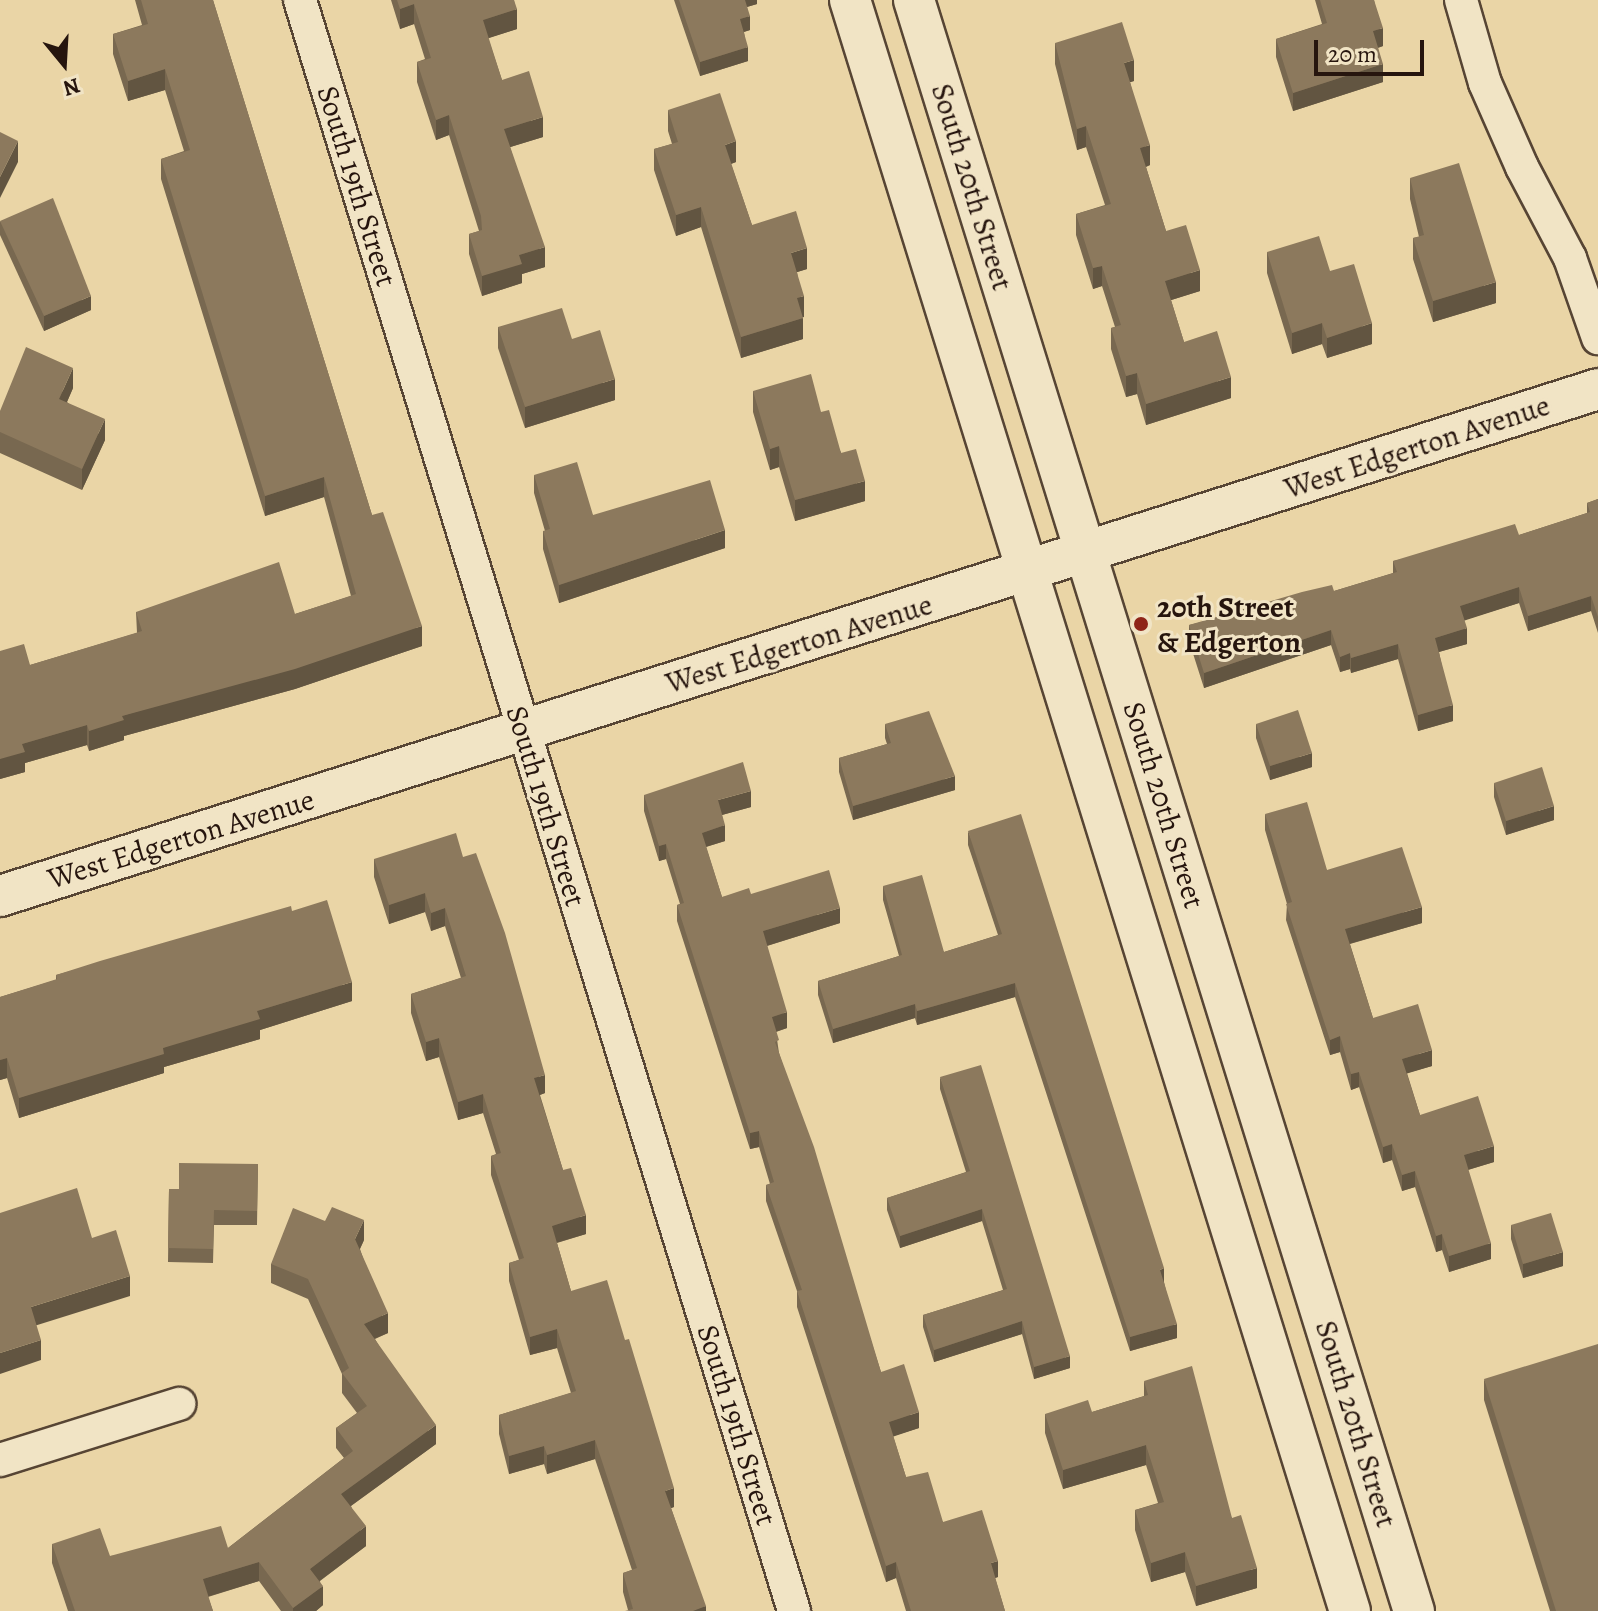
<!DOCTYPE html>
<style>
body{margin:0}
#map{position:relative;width:1598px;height:1611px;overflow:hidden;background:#ead5a6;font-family:Alegreya,serif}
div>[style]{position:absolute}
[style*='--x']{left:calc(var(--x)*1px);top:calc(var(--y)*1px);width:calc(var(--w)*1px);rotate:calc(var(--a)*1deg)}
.roads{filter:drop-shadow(2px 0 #574534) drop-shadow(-2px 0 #574534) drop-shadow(0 2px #574534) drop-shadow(0 -2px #574534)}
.minor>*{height:32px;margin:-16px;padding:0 16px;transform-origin:16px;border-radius:16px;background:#f1e4c5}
.tertiary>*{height:40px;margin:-20px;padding:0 20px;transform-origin:20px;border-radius:20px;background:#f1e4c5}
.wall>*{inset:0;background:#786850}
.shaded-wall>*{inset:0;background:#625541}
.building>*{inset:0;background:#8c795d}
.dots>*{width:22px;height:22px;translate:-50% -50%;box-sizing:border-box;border:4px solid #f1e4c5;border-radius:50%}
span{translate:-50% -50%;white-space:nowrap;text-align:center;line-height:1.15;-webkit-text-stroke:6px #f1e4c5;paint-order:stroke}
.street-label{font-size:30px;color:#26150e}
.poi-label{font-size:30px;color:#26150e;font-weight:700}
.left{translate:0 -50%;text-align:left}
.north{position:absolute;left:24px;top:24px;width:80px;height:80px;-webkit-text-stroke:6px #f1e4c5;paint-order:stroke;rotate:162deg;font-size:22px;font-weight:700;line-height:32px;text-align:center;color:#26150e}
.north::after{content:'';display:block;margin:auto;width:28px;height:36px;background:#26150e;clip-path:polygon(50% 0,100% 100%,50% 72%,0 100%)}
.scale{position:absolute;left:1314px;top:40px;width:110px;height:36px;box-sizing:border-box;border:4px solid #26150e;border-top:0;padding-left:10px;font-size:24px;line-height:28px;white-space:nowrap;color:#26150e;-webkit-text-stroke:6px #f1e4c5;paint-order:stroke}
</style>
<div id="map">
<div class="roads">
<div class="minor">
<i style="--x:300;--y:0;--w:1685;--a:72.95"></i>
<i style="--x:1461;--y:0;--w:86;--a:73.9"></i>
<i style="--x:1485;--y:83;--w:92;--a:66.2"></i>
<i style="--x:1522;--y:167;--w:103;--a:62.2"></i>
<i style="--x:1570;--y:258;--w:85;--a:70.7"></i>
<i style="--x:0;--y:1460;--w:188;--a:-17.4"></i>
</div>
<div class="tertiary">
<i style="--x:850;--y:0;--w:1687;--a:72.76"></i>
<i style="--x:914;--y:0;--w:1687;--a:72.76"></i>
<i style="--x:0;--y:896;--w:1677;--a:-17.6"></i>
</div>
</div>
<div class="wall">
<i style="clip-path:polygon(135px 0,213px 0,372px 515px,422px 646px,295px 689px,124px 736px,124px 740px,89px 751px,87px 745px,25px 763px,25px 772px,0 779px,0 651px,30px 665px,137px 633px,136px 612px,295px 614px,351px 596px,324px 497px,265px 516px,161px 179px,161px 159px,184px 151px,165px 90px,128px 101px,113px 54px,113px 34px,142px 25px)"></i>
<i style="clip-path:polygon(391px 0,514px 0,517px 29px,488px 38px,502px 80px,543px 137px,510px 147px,545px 267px,522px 274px,522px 283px,482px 296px,469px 254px,469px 234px,479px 231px,449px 135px,436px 140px,417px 82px,417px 62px,425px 59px,414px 24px,400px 29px)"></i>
<i style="clip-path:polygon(674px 0,757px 0,757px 4px,747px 7px,750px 30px,744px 32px,748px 61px,700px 76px)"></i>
<i style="clip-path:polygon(1315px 0,1374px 0,1383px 46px,1378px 48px,1383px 82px,1293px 111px,1276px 57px,1276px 39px,1322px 24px)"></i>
<i style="clip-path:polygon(1055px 43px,1134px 81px,1130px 82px,1150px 165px,1146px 167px,1166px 231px,1200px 291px,1171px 300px,1184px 342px,1231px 398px,1146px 425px,1137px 394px,1126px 397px,1111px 349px,1111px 328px,1115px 327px,1102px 286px,1093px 289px,1076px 235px,1076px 214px,1105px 205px,1086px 147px,1077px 150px,1055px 64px)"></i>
<i style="clip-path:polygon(668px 110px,736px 162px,731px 164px,752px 225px,807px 269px,797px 272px,804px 317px,802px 317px,803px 339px,741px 358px,701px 227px,676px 236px,654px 170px,654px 149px,672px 144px,668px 131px)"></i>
<i style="clip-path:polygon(1410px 178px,1496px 303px,1433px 322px,1413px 259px,1413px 238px,1419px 237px,1410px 199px)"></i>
<i style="clip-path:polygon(0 221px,91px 310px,44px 331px,0 235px)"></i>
<i style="clip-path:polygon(1267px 252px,1330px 271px,1372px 344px,1327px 358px,1322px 344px,1292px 354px,1267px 273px)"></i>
<i style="clip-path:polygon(498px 327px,572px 339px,615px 400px,525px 428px,498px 348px)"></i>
<i style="clip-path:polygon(73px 388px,67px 402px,105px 440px,82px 490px,0 453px,0 411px)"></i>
<i style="clip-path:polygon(753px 391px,821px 412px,865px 501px,795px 521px,779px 467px,770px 470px,753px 412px)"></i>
<i style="clip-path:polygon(534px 475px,593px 515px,725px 548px,559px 603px,543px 549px,543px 531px,545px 531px,534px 493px)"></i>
<i style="clip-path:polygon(1598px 499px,1598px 633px,1591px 611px,1528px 631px,1519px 603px,1464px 620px,1467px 644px,1439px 652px,1453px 721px,1418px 731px,1398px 659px,1351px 673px,1350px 669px,1340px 672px,1331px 645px,1204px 688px,1189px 641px,1189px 625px,1334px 591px,1393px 573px,1393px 561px,1519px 535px,1587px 513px,1587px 503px)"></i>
<i style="clip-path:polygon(885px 724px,955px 790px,853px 820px,839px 772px,839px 758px,887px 744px,885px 738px)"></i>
<i style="clip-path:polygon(1256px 724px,1312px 767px,1270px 780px,1256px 738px)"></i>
<i style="clip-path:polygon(1494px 783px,1554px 820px,1506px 835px,1494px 797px)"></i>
<i style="clip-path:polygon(644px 795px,751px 807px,722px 815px,725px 841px,706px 847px,722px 897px,751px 894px,840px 923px,767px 946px,787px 1028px,776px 1032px,779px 1053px,881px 1372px,919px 1428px,893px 1436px,906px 1477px,943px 1522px,998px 1577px,995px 1578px,1005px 1611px,906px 1611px,896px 1578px,886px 1582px,797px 1307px,797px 1291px,766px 1201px,766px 1185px,770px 1184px,759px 1147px,750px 1149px,677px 921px,677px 905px,680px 904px,666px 859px,659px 861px,644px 811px)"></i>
<i style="clip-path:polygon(1265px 814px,1327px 870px,1422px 923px,1350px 944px,1373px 1018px,1432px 1066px,1407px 1073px,1420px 1115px,1494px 1162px,1468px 1170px,1491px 1259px,1449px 1272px,1442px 1250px,1436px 1252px,1415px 1187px,1402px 1191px,1392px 1160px,1383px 1163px,1359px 1087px,1351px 1090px,1340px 1052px,1330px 1055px,1286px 920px,1287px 904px,1265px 830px)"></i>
<i style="clip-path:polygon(968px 831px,1164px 1282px,1177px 1338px,1130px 1351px,1015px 997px,917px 1025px,915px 1018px,833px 1043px,818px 995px,818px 981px,899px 956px,883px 900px,883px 886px,944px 952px,998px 935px,968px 845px)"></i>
<i style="clip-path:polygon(463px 857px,545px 1093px,540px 1095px,563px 1170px,586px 1234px,557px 1243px,571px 1291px,674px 1507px,671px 1508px,706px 1611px,628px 1610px,623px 1592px,623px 1573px,632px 1570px,595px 1459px,547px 1474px,544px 1464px,509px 1474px,499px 1434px,499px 1415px,571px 1393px,557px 1348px,530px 1355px,509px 1281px,509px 1263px,519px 1260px,491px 1175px,491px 1156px,496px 1154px,483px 1113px,458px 1120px,439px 1057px,426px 1061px,411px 1013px,411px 994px,461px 978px,445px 926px,431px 931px,425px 912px,389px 924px,374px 877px,374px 859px)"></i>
<i style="clip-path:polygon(292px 911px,352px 1001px,260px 1030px,260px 1039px,164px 1067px,164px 1073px,19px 1118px,7px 1078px,0 1080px,0 997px,56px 980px,56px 975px)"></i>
<i style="clip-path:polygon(940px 1077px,1070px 1368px,1034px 1379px,1022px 1334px,934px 1362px,923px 1327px,923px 1315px,1003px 1290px,982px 1221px,900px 1248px,887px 1210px,887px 1198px,966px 1172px,940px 1089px)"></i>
<i style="clip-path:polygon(258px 1164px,257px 1225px,214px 1225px,213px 1263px,168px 1262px,169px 1189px,179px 1189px)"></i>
<i style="clip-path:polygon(1511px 1225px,1563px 1266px,1523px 1278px,1511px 1239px)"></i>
<i style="clip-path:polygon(364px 1240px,360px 1249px,388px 1333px,375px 1339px,436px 1444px,351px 1506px,366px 1546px,320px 1581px,323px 1605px,316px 1611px,281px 1611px,259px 1581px,208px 1597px,213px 1611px,68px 1611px,52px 1563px,52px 1544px,110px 1556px,228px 1548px,344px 1458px,336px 1448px,336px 1428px,357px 1413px,342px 1393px,342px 1374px,308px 1299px,271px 1283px,271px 1264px)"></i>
<i style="clip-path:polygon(1484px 1379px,1598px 1611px,1550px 1611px,1484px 1400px)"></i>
<i style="clip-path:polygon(1144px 1381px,1232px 1518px,1257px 1588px,1196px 1606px,1185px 1572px,1151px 1582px,1135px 1530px,1135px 1510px,1158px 1503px,1146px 1465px,1063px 1489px,1045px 1433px,1045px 1414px,1092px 1412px,1144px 1396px)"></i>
</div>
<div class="shaded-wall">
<i style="clip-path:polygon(743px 0,757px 0,757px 4px,743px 8px)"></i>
<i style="clip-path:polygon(414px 4px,414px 24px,400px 29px,400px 9px)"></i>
<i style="clip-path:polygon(517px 9px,517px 29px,483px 40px,483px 20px)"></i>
<i style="clip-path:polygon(750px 16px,750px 30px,740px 33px,740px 19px)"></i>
<i style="clip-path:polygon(1383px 28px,1383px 46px,1373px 49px,1373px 31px)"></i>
<i style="clip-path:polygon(748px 47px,748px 61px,700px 76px,700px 62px)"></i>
<i style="clip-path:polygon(1134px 60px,1134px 81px,1124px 84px,1124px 63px)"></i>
<i style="clip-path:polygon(1383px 64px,1383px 82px,1293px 111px,1293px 93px)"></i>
<i style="clip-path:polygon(165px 69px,165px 90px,128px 101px,128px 81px)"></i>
<i style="clip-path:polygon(449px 115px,449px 135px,436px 140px,436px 120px)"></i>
<i style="clip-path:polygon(543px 117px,543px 137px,504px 149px,504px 129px)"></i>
<i style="clip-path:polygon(1086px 126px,1086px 147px,1077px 150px,1077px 129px)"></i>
<i style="clip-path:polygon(18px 141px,18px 162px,0 198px,0 177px)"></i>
<i style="clip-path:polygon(736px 141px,736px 162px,725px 166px,725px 145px)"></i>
<i style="clip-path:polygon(1150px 145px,1150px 165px,1140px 169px,1140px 148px)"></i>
<i style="clip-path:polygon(701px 207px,701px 227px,676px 236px,676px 215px)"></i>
<i style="clip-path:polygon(545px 247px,545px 267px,522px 274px,522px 283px,482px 296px,482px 276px,519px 255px)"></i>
<i style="clip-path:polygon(807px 248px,807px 269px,791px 274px,791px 253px)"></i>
<i style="clip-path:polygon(1102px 266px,1102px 286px,1093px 289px,1093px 268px)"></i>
<i style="clip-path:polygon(1200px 270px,1200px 291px,1165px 302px,1165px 281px)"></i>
<i style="clip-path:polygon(1496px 282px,1496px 303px,1433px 322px,1433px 301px)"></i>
<i style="clip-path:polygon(91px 296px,91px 310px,44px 331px,44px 316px)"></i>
<i style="clip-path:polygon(804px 296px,804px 317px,797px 319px,797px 298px)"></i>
<i style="clip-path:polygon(803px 318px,803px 339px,741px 358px,741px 337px)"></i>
<i style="clip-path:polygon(1322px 323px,1322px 344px,1292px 354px,1292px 333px)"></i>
<i style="clip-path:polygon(1372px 323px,1372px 344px,1327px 358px,1327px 338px)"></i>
<i style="clip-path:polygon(73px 368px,73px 388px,59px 420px,59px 399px)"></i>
<i style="clip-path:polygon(1137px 373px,1137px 394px,1126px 397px,1126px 376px)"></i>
<i style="clip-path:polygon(1231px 377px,1231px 398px,1146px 425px,1146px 404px)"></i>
<i style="clip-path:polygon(615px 379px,615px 400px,525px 428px,525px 407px)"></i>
<i style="clip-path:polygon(105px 419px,105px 440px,82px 490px,82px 469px)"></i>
<i style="clip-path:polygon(779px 446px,779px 467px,770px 470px,770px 449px)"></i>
<i style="clip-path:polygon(324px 477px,324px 497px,265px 516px,265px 496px)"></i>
<i style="clip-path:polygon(865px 481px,865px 501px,795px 521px,795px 500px)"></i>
<i style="clip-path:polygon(725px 530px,725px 548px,559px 603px,559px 585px)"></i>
<i style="clip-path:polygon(1519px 587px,1519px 603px,1460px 622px,1460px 606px)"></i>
<i style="clip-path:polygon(1591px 596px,1591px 611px,1528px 631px,1528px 616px)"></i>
<i style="clip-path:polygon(422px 626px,422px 646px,295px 689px,124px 736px,124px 740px,89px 751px,89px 731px,122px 716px)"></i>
<i style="clip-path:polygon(1467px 628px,1467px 644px,1435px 653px,1435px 638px)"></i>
<i style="clip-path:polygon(1331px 630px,1331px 645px,1204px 688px,1204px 673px)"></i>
<i style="clip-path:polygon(1398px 644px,1398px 659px,1351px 673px,1351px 658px)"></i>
<i style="clip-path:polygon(1350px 653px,1350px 669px,1340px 672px,1340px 657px)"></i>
<i style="clip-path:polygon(1453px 705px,1453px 721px,1418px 731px,1418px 715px)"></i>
<i style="clip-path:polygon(87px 725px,87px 745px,25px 763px,25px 772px,0 779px,0 759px,22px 744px)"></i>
<i style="clip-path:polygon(1312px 753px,1312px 767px,1270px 780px,1270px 766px)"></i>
<i style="clip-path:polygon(955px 776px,955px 790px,853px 820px,853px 806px)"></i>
<i style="clip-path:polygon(751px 791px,751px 807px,718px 816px,718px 800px)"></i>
<i style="clip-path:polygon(1554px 806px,1554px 820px,1506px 835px,1506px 821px)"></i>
<i style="clip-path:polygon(725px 825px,725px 841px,702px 848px,702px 833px)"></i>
<i style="clip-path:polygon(666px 844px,666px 859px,659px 861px,659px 846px)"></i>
<i style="clip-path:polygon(425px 893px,425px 912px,389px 924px,389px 905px)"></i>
<i style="clip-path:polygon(1422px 907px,1422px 923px,1345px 945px,1345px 929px)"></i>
<i style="clip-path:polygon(445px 908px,445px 926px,431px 931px,431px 913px)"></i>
<i style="clip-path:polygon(840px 908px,840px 923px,763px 947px,763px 931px)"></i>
<i style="clip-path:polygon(352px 982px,352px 1001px,260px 1030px,260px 1039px,164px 1067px,164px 1073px,19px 1118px,19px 1098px,163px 1048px,257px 1011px)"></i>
<i style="clip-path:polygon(1015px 983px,1015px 997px,917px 1025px,917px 1011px)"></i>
<i style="clip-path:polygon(915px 1004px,915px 1018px,833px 1043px,833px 1029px)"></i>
<i style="clip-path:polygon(787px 1012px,787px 1028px,772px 1033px,772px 1017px)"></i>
<i style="clip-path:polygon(1340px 1036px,1340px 1052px,1330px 1055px,1330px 1040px)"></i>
<i style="clip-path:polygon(439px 1038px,439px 1057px,426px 1061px,426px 1042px)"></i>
<i style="clip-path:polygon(1432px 1050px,1432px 1066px,1402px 1075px,1402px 1059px)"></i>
<i style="clip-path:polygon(7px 1058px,7px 1078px,0 1080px,0 1060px)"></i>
<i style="clip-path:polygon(1359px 1072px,1359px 1087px,1351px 1090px,1351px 1074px)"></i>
<i style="clip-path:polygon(545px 1075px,545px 1093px,534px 1097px,534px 1078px)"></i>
<i style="clip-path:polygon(483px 1094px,483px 1113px,458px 1120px,458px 1102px)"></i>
<i style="clip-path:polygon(759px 1131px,759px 1147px,750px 1149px,750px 1133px)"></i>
<i style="clip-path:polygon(1392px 1144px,1392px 1160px,1383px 1163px,1383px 1147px)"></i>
<i style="clip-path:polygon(1494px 1146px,1494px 1162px,1464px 1171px,1464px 1155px)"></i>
<i style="clip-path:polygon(1415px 1171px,1415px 1187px,1402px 1191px,1402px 1175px)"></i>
<i style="clip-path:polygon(982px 1209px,982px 1221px,900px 1248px,900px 1236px)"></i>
<i style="clip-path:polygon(586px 1215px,586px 1234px,552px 1244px,552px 1226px)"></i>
<i style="clip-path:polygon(364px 1220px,364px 1240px,355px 1259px,355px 1239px)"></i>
<i style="clip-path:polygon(1442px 1234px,1442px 1250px,1436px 1252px,1436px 1236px)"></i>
<i style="clip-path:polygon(1491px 1243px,1491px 1259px,1449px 1272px,1449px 1256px)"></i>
<i style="clip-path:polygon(1563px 1252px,1563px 1266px,1523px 1278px,1523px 1264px)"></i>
<i style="clip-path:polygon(1164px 1268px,1164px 1282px,1160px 1284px,1160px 1270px)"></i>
<i style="clip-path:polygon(130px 1276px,130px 1296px,31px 1327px,31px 1307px)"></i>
<i style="clip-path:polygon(388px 1313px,388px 1333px,364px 1343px,364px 1324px)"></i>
<i style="clip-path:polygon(1022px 1321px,1022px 1334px,934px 1362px,934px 1350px)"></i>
<i style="clip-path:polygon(1177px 1324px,1177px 1338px,1130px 1351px,1130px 1337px)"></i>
<i style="clip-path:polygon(557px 1329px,557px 1348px,530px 1355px,530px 1337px)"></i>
<i style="clip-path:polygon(41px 1340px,41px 1360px,0 1374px,0 1353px)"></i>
<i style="clip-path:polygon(1070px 1356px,1070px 1368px,1034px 1379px,1034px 1367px)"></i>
<i style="clip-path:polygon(919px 1412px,919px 1428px,889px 1438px,889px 1422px)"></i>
<i style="clip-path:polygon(436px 1425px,436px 1444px,341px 1513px,341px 1494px)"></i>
<i style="clip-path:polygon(595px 1440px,595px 1459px,547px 1474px,547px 1455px)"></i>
<i style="clip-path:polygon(1146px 1445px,1146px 1465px,1063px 1489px,1063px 1470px)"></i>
<i style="clip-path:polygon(544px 1446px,544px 1464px,509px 1474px,509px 1456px)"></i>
<i style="clip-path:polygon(674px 1488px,674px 1507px,665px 1510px,665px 1491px)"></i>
<i style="clip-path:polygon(366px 1526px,366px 1546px,310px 1588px,310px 1569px)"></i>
<i style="clip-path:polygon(1185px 1552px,1185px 1572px,1151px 1582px,1151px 1563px)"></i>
<i style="clip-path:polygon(998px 1561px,998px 1577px,991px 1579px,991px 1563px)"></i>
<i style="clip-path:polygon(259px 1562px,259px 1581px,203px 1598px,203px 1579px)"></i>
<i style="clip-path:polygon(896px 1562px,896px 1578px,886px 1582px,886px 1566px)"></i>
<i style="clip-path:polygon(1257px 1568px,1257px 1588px,1196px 1606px,1196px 1586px)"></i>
<i style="clip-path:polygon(323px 1586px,323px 1605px,316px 1611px,293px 1611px,293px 1608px)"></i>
<i style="clip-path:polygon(706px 1606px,706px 1611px,693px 1611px,693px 1610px)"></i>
</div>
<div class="building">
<i style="clip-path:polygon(141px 0,213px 0,372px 515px,383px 512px,422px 626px,295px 669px,122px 716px,124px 720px,89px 731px,87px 725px,22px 744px,25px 752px,0 759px,0 651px,24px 644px,30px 665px,142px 631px,136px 612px,279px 562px,295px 614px,356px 594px,324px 477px,265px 496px,161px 159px,190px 150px,165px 69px,128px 81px,113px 34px,148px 24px)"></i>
<i style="clip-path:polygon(397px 0,514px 0,517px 9px,483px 20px,502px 80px,529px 71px,543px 117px,504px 129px,545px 247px,519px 255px,522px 264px,482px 276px,469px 234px,482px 230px,481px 216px,449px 115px,436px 120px,417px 62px,431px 58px,414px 4px,400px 9px)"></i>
<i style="clip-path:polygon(679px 0,745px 0,750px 16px,740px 19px,748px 47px,700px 62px)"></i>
<i style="clip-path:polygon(1320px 0,1374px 0,1383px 28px,1373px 31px,1383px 64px,1293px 93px,1276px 39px,1327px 23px)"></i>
<i style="clip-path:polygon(1122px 22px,1134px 60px,1124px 63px,1150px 145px,1140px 148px,1166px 231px,1186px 225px,1200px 270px,1165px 281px,1184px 342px,1217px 331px,1231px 377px,1146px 404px,1137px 373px,1126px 376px,1111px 328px,1121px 325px,1102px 266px,1093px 268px,1076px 214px,1111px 204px,1086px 126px,1077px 129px,1055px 43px)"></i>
<i style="clip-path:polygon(720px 93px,736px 141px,725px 145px,752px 225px,796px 211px,807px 248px,791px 253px,804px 296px,797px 298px,803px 318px,741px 337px,701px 207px,676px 215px,654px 149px,678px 142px,668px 110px)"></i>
<i style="clip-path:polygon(0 132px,18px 141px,0 177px)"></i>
<i style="clip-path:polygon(1459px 163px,1496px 282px,1433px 301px,1413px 238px,1424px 235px,1410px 178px)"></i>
<i style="clip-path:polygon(53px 198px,91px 296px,44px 316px,0 221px)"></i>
<i style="clip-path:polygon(1319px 236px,1330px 271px,1354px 264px,1372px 323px,1327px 338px,1322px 323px,1292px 333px,1267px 252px)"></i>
<i style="clip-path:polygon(562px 308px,572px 339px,600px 330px,615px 379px,525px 407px,498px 327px)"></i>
<i style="clip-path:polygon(26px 347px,73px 368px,59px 399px,105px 419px,82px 469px,0 432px,0 411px)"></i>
<i style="clip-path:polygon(811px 374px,821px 412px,829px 410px,841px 453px,856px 449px,865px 481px,795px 500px,779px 446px,770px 449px,753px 391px)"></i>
<i style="clip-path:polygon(577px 462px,593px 515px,710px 480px,725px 530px,559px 585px,543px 531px,550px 529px,534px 475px)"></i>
<i style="clip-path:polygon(1598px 499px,1598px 617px,1591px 596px,1528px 616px,1519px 587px,1460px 606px,1467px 628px,1435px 638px,1453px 705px,1418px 715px,1398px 644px,1351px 658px,1350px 653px,1340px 657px,1331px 630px,1204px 673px,1189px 625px,1302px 592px,1332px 585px,1334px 591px,1397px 572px,1393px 561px,1515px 524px,1519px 535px,1590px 512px,1587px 503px)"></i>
<i style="clip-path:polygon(1298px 710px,1312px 753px,1270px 766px,1256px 724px)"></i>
<i style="clip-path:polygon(929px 711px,955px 776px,853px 806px,839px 758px,891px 743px,885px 724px)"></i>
<i style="clip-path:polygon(743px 762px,751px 791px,718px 800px,725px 825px,702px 833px,722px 897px,749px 888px,751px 894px,829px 870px,840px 908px,763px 931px,787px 1012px,772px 1017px,779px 1040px,775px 1042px,814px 1147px,881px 1372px,904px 1364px,919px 1412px,889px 1422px,906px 1477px,928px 1472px,943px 1522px,982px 1510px,998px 1561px,991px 1563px,1005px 1611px,911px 1611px,896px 1562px,886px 1566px,797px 1291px,802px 1290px,766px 1185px,774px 1182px,759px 1131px,750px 1133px,677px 905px,684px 903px,666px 844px,659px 846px,644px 795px)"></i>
<i style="clip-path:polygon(1542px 767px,1554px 806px,1506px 821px,1494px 783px)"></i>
<i style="clip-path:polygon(1307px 802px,1327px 870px,1402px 847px,1422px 907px,1345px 929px,1373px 1018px,1418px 1004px,1432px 1050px,1402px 1059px,1420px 1115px,1478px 1096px,1494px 1146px,1464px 1155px,1491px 1243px,1449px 1256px,1442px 1234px,1436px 1236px,1415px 1171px,1402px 1175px,1392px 1144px,1383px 1147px,1359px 1072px,1351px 1074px,1340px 1036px,1330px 1040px,1286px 904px,1292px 902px,1265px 814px)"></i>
<i style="clip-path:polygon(1021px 814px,1164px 1268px,1160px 1270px,1177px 1324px,1130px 1337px,1015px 983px,917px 1011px,915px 1004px,833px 1029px,818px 981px,902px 955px,883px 886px,922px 875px,944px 952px,1002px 934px,968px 831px)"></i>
<i style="clip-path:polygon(456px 833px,463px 857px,476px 853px,505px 933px,545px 1075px,534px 1078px,563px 1170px,571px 1168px,586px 1215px,552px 1226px,571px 1291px,607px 1280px,625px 1340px,629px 1339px,674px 1488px,665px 1491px,706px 1606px,693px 1611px,625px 1611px,633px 1609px,623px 1573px,637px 1568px,595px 1440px,547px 1455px,544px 1446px,509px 1456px,499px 1415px,576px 1391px,557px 1329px,530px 1337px,509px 1263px,524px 1258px,491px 1156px,501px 1153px,483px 1094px,458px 1102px,439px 1038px,426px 1042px,411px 994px,466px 976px,445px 908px,431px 913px,425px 893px,389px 905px,374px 859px)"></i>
<i style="clip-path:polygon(327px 900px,352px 982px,257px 1011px,260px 1019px,163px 1048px,164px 1054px,19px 1098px,7px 1058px,0 1060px,0 997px,57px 979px,56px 975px,100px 961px,291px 906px,292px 911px)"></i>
<i style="clip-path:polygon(981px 1065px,1070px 1356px,1034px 1367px,1022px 1321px,934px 1350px,923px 1315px,1007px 1289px,982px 1209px,900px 1236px,887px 1198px,970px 1171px,940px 1077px)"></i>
<i style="clip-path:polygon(179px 1163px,258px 1164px,257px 1211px,214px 1210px,213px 1249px,168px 1248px,169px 1189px,179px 1189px)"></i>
<i style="clip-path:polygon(77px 1188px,92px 1238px,116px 1230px,130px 1276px,31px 1307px,41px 1340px,0 1353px,0 1213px)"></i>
<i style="clip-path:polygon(332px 1207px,364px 1220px,355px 1239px,388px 1313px,364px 1324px,436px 1425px,341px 1494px,366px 1526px,310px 1569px,323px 1586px,293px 1608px,259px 1562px,203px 1579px,213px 1611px,75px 1611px,52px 1544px,100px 1528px,110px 1556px,221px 1526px,228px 1548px,353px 1451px,336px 1428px,367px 1406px,342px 1373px,349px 1368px,308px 1279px,271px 1264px,293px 1208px,325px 1221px)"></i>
<i style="clip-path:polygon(1551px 1213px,1563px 1252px,1523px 1264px,1511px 1225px)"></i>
<i style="clip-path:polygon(1598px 1344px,1598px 1611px,1556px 1611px,1484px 1379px)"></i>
<i style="clip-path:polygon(1192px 1366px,1232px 1518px,1241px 1515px,1257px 1568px,1196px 1586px,1185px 1552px,1151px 1563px,1135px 1510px,1164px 1502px,1146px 1445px,1063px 1470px,1045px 1414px,1088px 1400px,1092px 1412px,1148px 1395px,1144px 1381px)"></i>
</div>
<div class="dots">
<i style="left:1141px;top:624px;background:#8f2418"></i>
</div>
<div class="street-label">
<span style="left:357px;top:186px;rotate:73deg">South 19th Street</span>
<span style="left:972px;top:187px;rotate:73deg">South 20th Street</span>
<span style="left:1417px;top:447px;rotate:-18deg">West Edgerton Avenue</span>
<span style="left:799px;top:644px;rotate:-17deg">West Edgerton Avenue</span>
<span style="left:1164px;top:805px;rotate:73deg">South 20th Street</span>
<span style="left:546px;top:806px;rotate:73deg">South 19th Street</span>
<span style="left:181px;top:839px;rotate:-17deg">West Edgerton Avenue</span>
<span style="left:1356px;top:1424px;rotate:73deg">South 20th Street</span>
<span style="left:737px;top:1425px;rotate:73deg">South 19th Street</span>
</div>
<div class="poi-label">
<span class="left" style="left:1157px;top:624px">20th Street<br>&amp; Edgerton</span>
</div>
<div class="north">N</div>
<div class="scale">20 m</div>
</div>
